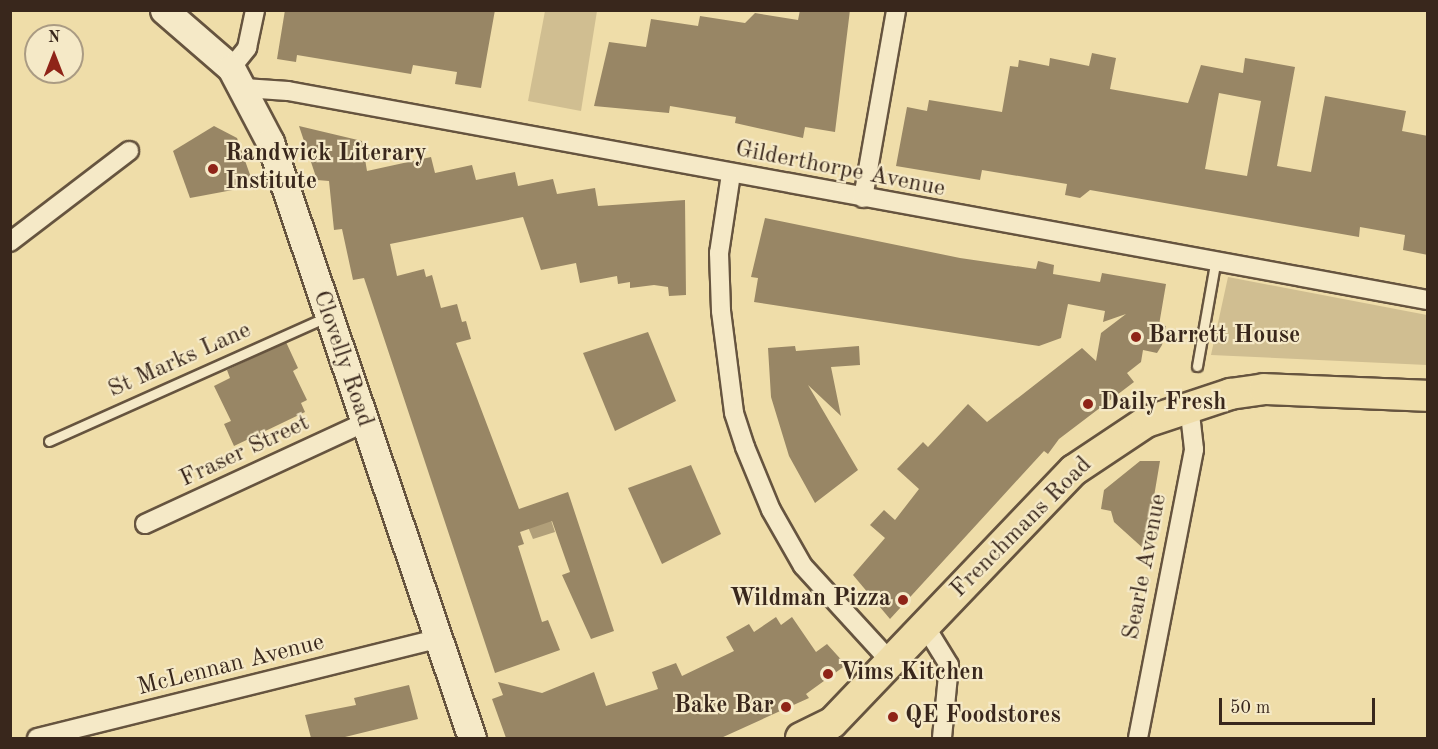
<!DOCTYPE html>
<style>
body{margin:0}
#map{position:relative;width:1438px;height:749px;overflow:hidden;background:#efdda9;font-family:"Old Standard TT",serif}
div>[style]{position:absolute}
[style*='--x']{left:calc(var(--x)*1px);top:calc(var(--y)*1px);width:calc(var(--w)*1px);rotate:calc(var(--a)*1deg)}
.green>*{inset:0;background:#d0be91}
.water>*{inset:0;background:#b19f79}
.building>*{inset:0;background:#988665}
.roads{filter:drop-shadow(2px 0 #66543f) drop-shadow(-2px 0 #66543f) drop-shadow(0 2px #66543f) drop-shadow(0 -2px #66543f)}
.lane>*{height:9px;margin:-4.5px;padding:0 4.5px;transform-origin:4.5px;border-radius:4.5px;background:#f5e9c7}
.street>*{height:18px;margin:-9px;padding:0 9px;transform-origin:9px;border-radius:9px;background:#f5e9c7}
.secondary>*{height:27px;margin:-13.5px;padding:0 13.5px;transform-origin:13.5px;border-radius:13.5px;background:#f5e9c7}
.primary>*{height:30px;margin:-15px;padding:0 15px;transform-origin:15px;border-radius:15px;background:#efdda9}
.dots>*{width:16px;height:16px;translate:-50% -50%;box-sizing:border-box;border:3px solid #f5e9c7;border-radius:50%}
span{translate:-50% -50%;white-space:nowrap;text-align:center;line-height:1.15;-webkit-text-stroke:4.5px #f5e9c7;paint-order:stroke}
.poi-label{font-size:24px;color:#39271c;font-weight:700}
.left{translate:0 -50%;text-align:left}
.right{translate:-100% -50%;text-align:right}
.street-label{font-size:24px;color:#39271c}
.frame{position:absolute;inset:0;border:12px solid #39271c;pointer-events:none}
.north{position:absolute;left:24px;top:24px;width:60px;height:60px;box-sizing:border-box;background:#f5e9c7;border:2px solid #aa9b83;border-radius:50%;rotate:0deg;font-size:16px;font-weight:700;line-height:24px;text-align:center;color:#39271c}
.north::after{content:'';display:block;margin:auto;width:21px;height:27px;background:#8f2418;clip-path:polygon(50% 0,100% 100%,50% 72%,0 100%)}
.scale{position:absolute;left:1219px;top:698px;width:156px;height:27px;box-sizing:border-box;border:3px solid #39271c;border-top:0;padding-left:8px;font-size:18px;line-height:21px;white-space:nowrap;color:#39271c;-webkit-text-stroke:4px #f5e9c7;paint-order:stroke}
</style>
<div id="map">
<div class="green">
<i style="clip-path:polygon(545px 11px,597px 11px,581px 111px,528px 101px)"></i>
<i style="clip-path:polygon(1228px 277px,1427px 315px,1427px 365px,1211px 355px)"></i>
</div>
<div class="water">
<i style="clip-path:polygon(551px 520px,555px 532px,533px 539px,528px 527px)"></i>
</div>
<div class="building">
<i style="clip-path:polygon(285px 10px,495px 10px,481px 88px,455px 84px,457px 72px,413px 65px,411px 74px,297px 55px,296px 62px,277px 59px)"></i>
<i style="clip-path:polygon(800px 10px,850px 10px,835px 132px,805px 127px,803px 138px,735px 123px,736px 117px,670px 106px,669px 113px,594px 106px,609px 42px,646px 47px,651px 19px,698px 26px,700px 16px,745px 23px,755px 13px,798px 20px)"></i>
<i style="clip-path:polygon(evenodd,1092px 53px,1116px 58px,1110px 89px,1188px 103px,1201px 65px,1243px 73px,1245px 58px,1295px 67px,1277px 166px,1311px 172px,1325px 96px,1406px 111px,1402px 131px,1428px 136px,1428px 255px,1403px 250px,1405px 235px,1360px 227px,1359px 237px,1090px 190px,1080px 198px,1065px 195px,1067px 184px,982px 170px,980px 180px,896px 166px,907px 107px,927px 111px,929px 100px,1002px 112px,1010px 66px,1018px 67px,1019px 60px,1049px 66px,1050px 58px,1089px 66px,1092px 53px,1219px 93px,1261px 101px,1247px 176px,1205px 169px,1219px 93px)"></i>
<i style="clip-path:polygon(214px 126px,237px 138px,254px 186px,190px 198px,173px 151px)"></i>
<i style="clip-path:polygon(299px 126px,362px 141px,367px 171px,431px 157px,435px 173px,472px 165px,476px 180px,515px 172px,518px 186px,553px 179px,557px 194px,595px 188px,598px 206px,685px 200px,686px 295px,669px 296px,668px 287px,654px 285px,630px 288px,630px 282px,618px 284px,617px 276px,580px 283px,576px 263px,541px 270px,523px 217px,390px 244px,397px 276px,424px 269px,426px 277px,432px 275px,441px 308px,457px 304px,462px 322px,466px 321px,471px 339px,456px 343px,519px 509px,568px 492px,614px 631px,591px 639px,562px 575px,570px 572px,552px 521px,520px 532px,524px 544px,518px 546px,542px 622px,548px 620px,560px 650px,495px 673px,364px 278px,353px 280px,342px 229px,334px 230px,329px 181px,317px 180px)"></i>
<i style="clip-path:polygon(765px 218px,960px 258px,1036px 269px,1038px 261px,1054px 265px,1053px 274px,1100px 282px,1102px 273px,1166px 284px,1159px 325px,1166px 326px,1162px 345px,1157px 353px,1143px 350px,1141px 362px,1127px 373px,1134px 382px,1059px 439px,1048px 454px,1044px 451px,890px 619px,853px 575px,885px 538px,870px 525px,884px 510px,895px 520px,919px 489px,897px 469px,923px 442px,928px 447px,968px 404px,987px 422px,1082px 348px,1096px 361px,1101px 333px,1126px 314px,1103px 322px,1105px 311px,1068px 304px,1061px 338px,1039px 346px,754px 302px,758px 278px,751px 277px)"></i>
<i style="clip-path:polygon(648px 332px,676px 401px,615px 431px,583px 353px)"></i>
<i style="clip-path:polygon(286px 342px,298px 368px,293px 371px,307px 400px,301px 403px,305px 412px,234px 446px,224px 424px,231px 421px,214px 386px,230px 378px,227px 370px)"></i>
<i style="clip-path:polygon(795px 346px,796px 351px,859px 346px,860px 365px,831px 367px,841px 416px,808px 385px,858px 470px,815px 503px,789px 456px,771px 397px,768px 348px)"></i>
<i style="clip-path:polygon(1140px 461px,1160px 461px,1145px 550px,1114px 522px,1111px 511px,1101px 509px,1104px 490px)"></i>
<i style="clip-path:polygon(691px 465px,721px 534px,662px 564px,628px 488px)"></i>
<i style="clip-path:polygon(776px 617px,781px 625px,792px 617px,816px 652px,827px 644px,846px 665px,806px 694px,809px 698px,721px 738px,506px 738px,492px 699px,503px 695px,498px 682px,542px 693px,594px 672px,606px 706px,658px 689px,652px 672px,676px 663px,682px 676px,734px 651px,726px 637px,749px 624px,754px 632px)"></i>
<i style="clip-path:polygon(409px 685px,418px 719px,341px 738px,311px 738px,305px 715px,356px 705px,354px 698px)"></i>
</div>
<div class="roads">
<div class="lane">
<i style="--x:1197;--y:366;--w:104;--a:-80"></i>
<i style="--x:49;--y:441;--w:303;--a:-24.1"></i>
</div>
<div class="street">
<i style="--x:231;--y:68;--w:26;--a:-51"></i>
<i style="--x:247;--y:48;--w:39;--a:-78"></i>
<i style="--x:244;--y:88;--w:44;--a:3.9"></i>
<i style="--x:288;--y:91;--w:1159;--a:10.39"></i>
<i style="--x:731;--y:174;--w:80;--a:98.6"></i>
<i style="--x:719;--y:253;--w:58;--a:88"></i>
<i style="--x:721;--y:311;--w:103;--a:82.7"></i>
<i style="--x:734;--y:413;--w:36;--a:72"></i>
<i style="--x:745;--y:447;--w:68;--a:67.6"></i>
<i style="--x:771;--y:510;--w:64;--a:60.3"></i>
<i style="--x:803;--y:566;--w:130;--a:47.5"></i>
<i style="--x:863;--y:198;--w:191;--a:-80"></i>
<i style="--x:10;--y:242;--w:150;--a:-37.4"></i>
<i style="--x:145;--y:524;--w:241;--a:-24.8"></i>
<i style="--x:925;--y:626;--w:46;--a:58.4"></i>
<i style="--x:949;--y:665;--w:73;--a:95.5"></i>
<i style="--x:37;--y:738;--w:411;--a:-13.9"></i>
<i style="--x:1138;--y:738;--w:294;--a:-79"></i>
<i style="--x:1194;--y:449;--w:44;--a:-96.5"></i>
</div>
<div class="secondary">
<i style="--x:164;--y:10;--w:89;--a:40.9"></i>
<i style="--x:231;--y:68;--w:84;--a:62.2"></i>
<i style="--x:270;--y:142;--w:629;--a:71.28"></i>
</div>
<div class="primary">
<i style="--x:801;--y:738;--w:34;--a:-26"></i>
<i style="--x:832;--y:723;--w:350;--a:-46.3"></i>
<i style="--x:1074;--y:470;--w:87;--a:-33.7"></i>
<i style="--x:1146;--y:422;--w:89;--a:-18.4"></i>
<i style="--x:1230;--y:394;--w:34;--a:-8"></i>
<i style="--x:1264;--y:389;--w:164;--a:2.4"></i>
</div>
</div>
<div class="dots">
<i style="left:213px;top:169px;background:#8f2418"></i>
<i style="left:1136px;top:337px;background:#8f2418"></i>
<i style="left:1088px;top:404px;background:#8f2418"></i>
<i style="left:903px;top:600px;background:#8f2418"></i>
<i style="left:828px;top:674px;background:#8f2418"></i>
<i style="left:786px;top:707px;background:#8f2418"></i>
<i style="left:893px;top:717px;background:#8f2418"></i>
</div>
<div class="poi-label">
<span class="left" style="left:225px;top:169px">Randwick Literary<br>Institute</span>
<span class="left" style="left:1148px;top:337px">Barrett House</span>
<span class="left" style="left:1100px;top:404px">Daily Fresh</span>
<span class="right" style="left:891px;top:600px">Wildman Pizza</span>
<span class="left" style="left:840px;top:674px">Vims Kitchen</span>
<span class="right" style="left:774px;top:707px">Bake Bar</span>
<span class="left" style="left:905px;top:717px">QE Foodstores</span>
</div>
<div class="street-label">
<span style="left:840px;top:170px;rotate:11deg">Gilderthorpe Avenue</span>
<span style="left:342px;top:359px;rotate:71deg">Clovelly Road</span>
<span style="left:180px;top:361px;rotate:-24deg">St Marks Lane</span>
<span style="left:245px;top:452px;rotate:-25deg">Fraser Street</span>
<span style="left:1022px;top:528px;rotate:-45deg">Frenchmans Road</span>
<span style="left:1146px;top:567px;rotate:-79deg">Searle Avenue</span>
<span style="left:231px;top:666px;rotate:-14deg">McLennan Avenue</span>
</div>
<div class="frame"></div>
<div class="north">N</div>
<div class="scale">50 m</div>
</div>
